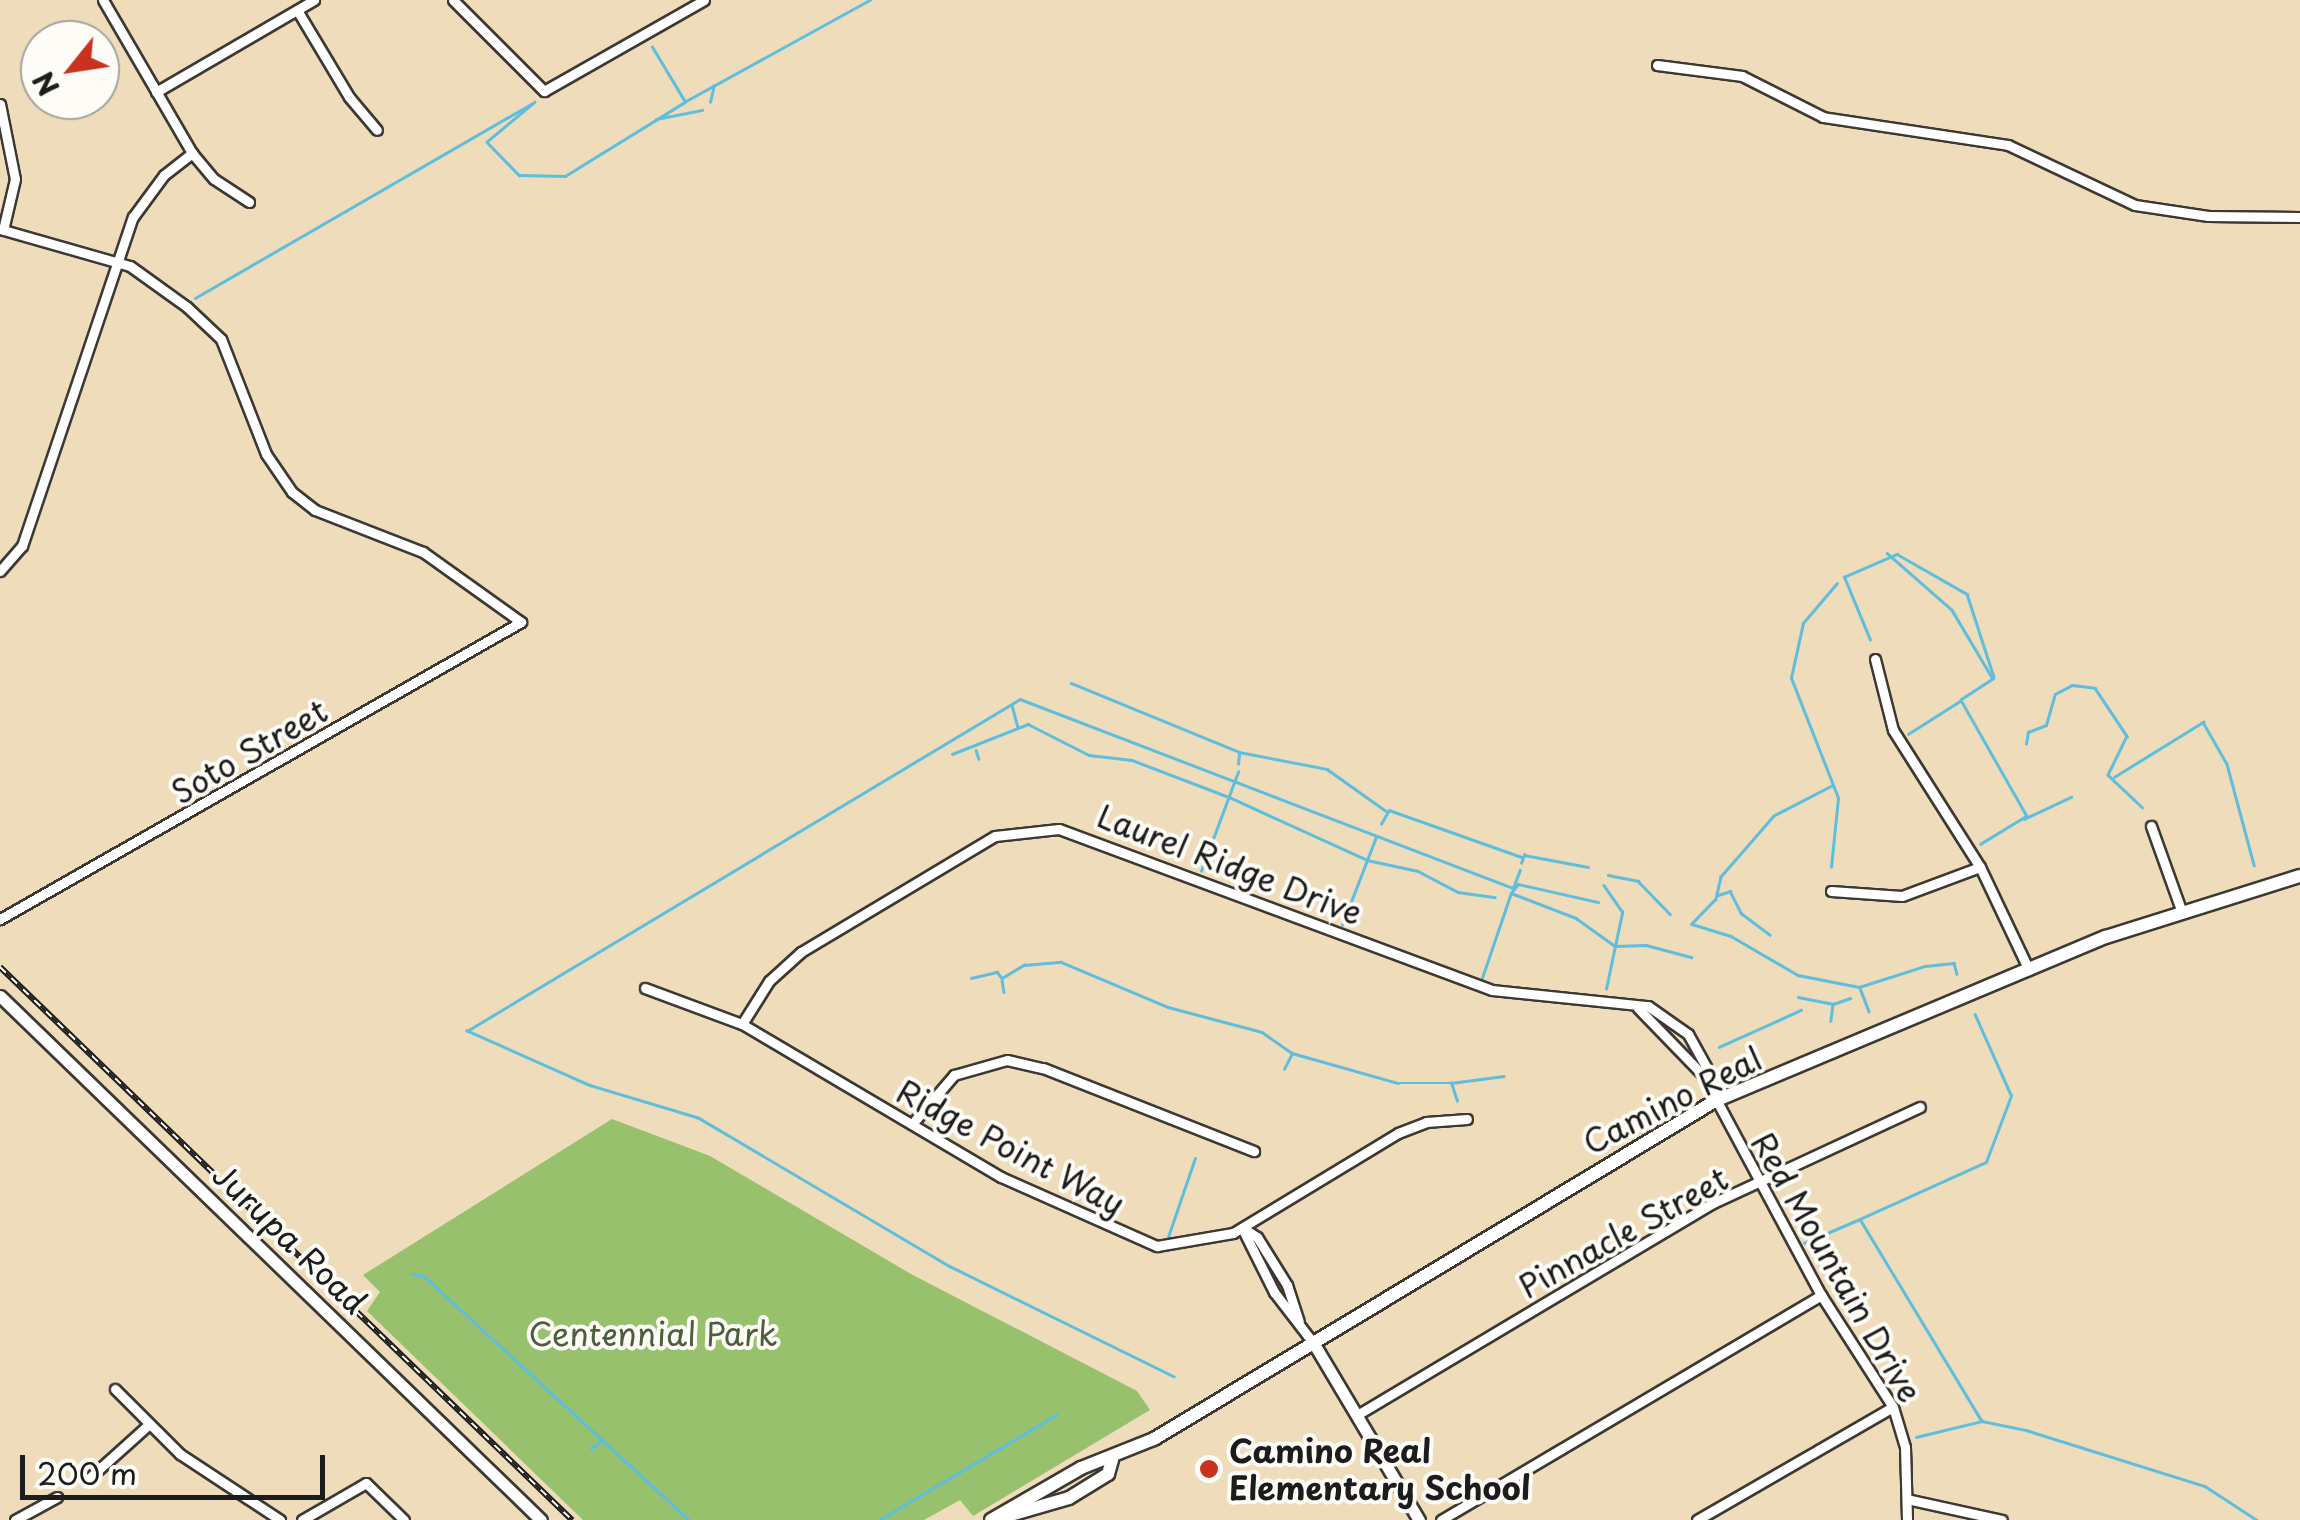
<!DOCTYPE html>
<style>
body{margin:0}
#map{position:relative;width:2300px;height:1520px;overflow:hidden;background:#eedcba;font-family:"Playpen Sans",sans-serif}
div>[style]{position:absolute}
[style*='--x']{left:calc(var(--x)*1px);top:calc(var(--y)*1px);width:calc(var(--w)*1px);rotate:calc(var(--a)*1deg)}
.green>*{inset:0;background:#97c16d}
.stream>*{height:2.5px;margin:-1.25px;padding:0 1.25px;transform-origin:1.25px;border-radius:1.25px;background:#5fbedd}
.roads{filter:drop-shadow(2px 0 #3c3934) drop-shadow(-2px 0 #3c3934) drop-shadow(0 2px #3c3934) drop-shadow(0 -2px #3c3934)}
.minor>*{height:9px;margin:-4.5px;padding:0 4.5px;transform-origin:4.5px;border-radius:4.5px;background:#fff}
.tertiary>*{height:11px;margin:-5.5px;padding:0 5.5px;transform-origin:5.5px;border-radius:5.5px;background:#fff}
.secondary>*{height:12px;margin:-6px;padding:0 6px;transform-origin:6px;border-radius:6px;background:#fff}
.rail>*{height:6px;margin-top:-3px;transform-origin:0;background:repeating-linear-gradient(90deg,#fdfcf7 0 8px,#1c1c1c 0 16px);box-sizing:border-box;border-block:2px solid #1c1c1c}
.dots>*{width:28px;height:28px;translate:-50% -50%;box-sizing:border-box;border:5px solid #fdfcf7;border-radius:50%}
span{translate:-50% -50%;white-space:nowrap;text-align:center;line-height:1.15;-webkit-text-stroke:8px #fdfcf7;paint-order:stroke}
.street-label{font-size:32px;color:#1c1c1c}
.park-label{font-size:32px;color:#4d5e3c}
.poi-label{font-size:32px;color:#1c1c1c;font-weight:700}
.left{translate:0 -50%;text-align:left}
.north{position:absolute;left:20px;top:20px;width:100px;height:100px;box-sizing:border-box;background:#fdfcf7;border:2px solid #a3a29f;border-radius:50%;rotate:240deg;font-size:28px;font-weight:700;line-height:40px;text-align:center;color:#1c1c1c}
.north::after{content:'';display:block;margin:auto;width:35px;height:45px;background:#c8321e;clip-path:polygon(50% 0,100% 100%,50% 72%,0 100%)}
.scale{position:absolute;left:20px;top:1455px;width:305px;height:45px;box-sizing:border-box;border:5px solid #1c1c1c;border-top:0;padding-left:12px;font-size:30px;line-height:35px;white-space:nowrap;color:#1c1c1c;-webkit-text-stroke:8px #fdfcf7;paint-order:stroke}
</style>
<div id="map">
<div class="green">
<i style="clip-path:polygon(612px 1119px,710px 1156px,911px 1274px,1137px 1391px,1150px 1410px,973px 1516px,960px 1500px,924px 1520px,583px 1520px,367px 1311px,380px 1292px,363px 1275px)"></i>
</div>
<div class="stream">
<i style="--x:686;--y:101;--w:210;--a:-28.8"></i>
<i style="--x:535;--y:102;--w:62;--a:140.2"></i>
<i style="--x:487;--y:142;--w:46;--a:45.9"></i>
<i style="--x:519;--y:175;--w:46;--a:1.2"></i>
<i style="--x:565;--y:176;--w:141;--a:-31.7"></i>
<i style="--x:685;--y:102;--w:64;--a:-121"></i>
<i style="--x:710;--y:102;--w:17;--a:-77"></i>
<i style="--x:656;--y:119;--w:47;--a:-11.1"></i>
<i style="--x:195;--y:298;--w:388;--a:-30"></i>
<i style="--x:1887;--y:553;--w:86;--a:41.2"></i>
<i style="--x:1952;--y:610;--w:80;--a:59.3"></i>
<i style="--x:1993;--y:679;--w:38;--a:147"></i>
<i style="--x:1961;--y:700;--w:133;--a:60.4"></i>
<i style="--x:2027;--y:816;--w:54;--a:148.7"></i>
<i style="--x:1870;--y:640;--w:68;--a:-112.4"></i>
<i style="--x:1844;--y:577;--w:58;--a:-23.5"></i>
<i style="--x:1897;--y:554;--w:81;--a:29.7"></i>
<i style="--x:1967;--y:594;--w:87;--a:72"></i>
<i style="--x:1071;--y:683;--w:182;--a:22.3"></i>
<i style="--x:1239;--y:752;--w:90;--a:10.9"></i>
<i style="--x:1327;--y:769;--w:72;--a:35.4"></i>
<i style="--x:1012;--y:705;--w:23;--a:75"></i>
<i style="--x:1908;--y:734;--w:62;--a:-32.4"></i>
<i style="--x:2026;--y:744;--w:12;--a:-81"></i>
<i style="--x:2028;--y:732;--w:19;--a:-21"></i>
<i style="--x:2046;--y:725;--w:32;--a:-74"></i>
<i style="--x:2055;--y:694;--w:19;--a:-28"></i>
<i style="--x:2072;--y:685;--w:23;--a:7"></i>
<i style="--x:2095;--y:688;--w:58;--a:56.3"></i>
<i style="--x:2127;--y:736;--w:43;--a:116"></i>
<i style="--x:2108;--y:775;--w:47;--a:43.3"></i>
<i style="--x:976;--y:750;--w:9;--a:72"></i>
<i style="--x:952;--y:754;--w:82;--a:-21.5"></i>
<i style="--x:1028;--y:724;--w:68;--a:26.9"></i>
<i style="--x:1089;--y:755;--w:43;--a:6.6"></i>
<i style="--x:1132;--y:760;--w:104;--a:20.9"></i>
<i style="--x:1229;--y:797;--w:152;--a:24.5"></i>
<i style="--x:1367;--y:860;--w:52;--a:12.2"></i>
<i style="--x:1418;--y:871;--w:45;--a:27.7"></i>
<i style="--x:1458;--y:892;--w:37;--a:8"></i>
<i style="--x:1238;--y:764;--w:10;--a:-84"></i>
<i style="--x:2114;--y:777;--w:105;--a:-31.7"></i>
<i style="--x:2203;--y:722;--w:48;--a:60.3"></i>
<i style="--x:2227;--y:764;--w:105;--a:75"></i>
<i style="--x:1832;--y:786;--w:65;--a:152.7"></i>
<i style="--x:1774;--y:816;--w:81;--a:131"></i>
<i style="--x:1721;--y:877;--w:23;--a:103"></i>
<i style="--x:1716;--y:899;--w:35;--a:134"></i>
<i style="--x:1692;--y:924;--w:41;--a:17.1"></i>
<i style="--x:1731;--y:936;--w:78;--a:30.2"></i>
<i style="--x:1798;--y:975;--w:62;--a:11.1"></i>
<i style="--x:1859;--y:987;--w:69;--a:-17.7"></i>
<i style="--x:1925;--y:966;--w:29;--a:-6"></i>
<i style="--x:1954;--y:963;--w:11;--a:75"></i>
<i style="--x:2024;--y:819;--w:52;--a:-25.1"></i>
<i style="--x:1381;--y:824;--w:16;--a:-60"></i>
<i style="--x:1389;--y:810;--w:141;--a:19.5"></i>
<i style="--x:1521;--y:863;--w:9;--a:-69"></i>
<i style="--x:1524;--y:855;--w:65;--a:10.6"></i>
<i style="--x:1831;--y:867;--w:69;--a:-84.2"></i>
<i style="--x:1838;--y:798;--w:129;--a:-111.4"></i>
<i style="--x:1791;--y:678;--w:56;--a:-77.7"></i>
<i style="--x:1803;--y:623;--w:52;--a:-49.6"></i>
<i style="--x:1201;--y:871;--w:106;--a:-69.5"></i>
<i style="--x:1608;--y:875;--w:31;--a:11"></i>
<i style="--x:1638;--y:881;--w:46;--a:45.9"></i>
<i style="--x:1511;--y:893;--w:11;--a:-52"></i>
<i style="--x:1518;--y:884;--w:82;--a:12.7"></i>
<i style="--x:1718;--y:895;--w:13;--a:-18"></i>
<i style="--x:1730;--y:891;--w:25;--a:63"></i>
<i style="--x:1741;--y:913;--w:36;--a:37"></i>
<i style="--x:1342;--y:925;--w:94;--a:-68.9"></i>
<i style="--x:971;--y:978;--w:27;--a:-13"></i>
<i style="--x:997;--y:972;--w:8;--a:50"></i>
<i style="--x:1002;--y:978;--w:26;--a:-31"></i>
<i style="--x:1024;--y:965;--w:37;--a:-5"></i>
<i style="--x:1061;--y:962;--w:116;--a:22.8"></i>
<i style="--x:1168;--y:1007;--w:97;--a:14.9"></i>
<i style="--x:1262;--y:1032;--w:37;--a:35"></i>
<i style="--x:1292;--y:1053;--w:110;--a:15.8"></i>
<i style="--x:1398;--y:1083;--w:53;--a:0"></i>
<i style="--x:1482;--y:978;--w:90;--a:-71.2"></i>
<i style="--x:1511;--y:893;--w:70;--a:21"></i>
<i style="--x:1576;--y:918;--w:48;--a:35.7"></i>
<i style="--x:1615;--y:946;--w:35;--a:-78"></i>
<i style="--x:1622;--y:912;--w:32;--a:-125"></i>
<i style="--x:1002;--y:980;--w:12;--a:81"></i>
<i style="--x:1860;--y:988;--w:25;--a:69"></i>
<i style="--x:1606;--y:989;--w:44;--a:-78.2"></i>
<i style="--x:1615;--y:946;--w:31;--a:-2"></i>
<i style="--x:1646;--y:945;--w:47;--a:14.9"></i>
<i style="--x:1798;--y:997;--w:36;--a:11"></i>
<i style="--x:1833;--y:1004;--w:17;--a:97"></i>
<i style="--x:1833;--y:1004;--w:18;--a:-19"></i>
<i style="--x:1719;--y:1047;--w:90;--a:-24.3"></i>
<i style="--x:1284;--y:1069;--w:18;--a:-63"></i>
<i style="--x:1457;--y:1101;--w:19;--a:-108"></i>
<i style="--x:1451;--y:1083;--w:53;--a:-7.5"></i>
<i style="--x:1860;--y:1219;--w:138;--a:-24.3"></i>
<i style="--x:1986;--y:1162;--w:71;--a:-69.3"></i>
<i style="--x:2011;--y:1096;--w:89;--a:-114"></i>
<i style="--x:1168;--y:1237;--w:83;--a:-71.1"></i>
<i style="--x:1804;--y:1243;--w:61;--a:-23.2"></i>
<i style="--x:1860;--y:1219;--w:236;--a:58.9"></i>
<i style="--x:413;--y:1274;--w:11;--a:10"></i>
<i style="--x:424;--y:1276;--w:360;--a:42.6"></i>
<i style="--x:1174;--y:1377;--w:250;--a:-153.8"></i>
<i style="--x:950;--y:1267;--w:293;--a:-149.4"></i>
<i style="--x:698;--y:1118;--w:112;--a:-163.3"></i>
<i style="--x:591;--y:1086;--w:136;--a:-156.1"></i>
<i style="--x:467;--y:1031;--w:645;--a:-30.98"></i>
<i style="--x:1020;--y:699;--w:528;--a:20.98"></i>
<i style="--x:1513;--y:888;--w:19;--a:-69"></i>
<i style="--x:1916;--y:1437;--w:68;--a:-13.6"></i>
<i style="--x:1982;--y:1421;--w:45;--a:11.6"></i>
<i style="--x:2026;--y:1430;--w:188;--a:17.4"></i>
<i style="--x:2205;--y:1486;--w:62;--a:33.2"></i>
<i style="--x:591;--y:1449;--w:13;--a:-42"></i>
<i style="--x:879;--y:1520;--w:206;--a:-30.7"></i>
</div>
<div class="roads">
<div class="minor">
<i style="--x:103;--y:0;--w:177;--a:59.8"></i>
<i style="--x:192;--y:153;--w:34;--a:50"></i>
<i style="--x:214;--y:179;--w:42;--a:33.3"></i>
<i style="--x:453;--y:0;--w:129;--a:45"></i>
<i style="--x:544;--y:91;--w:184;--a:-29.6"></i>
<i style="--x:297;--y:10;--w:101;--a:59.1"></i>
<i style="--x:349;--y:97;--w:43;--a:49.7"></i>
<i style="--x:1657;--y:65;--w:86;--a:7.4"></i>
<i style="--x:1742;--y:76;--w:91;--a:26.8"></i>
<i style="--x:1823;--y:117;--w:187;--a:8.6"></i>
<i style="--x:2008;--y:145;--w:140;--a:25.3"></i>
<i style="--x:2135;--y:205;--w:74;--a:8.6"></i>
<i style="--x:2208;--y:216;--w:92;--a:0.6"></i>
<i style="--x:156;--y:92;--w:183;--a:-30.2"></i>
<i style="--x:0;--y:104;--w:76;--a:78.7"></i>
<i style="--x:15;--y:179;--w:52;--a:103.2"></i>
<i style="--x:0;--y:229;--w:135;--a:15.9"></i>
<i style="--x:130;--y:266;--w:70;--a:35.7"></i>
<i style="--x:187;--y:307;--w:47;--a:43.3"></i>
<i style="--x:221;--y:339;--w:123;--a:68.6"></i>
<i style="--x:266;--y:454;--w:46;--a:55.6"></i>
<i style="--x:292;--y:492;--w:29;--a:38"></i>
<i style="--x:315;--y:510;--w:116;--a:21.3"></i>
<i style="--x:423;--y:552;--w:120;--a:35.5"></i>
<i style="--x:521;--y:622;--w:600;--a:150.31"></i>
<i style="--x:0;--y:571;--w:33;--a:-49"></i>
<i style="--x:22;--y:546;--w:347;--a:-71.4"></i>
<i style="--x:133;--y:217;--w:52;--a:-53.6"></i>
<i style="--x:164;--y:175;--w:36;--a:-38"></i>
<i style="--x:1875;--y:659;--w:73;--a:75.8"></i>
<i style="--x:1893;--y:730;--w:162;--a:57.6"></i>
<i style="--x:1980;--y:867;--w:114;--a:64.6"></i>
<i style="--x:2151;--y:826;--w:89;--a:70.3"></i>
<i style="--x:1831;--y:891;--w:71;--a:4"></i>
<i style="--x:1902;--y:896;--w:83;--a:-20.4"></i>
<i style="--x:645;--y:988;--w:103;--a:20.4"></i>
<i style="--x:742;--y:1024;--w:301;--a:30.6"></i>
<i style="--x:1001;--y:1177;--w:171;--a:23.9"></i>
<i style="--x:1157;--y:1246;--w:77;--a:-9.7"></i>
<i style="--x:1233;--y:1233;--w:193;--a:-31.2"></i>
<i style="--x:1398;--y:1133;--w:30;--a:-21"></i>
<i style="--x:1426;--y:1122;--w:41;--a:-4.2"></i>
<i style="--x:1638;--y:1008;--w:93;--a:45.9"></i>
<i style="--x:1703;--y:1075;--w:250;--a:61.8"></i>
<i style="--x:1821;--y:1295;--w:133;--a:57.3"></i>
<i style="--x:1893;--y:1407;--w:42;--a:73.3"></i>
<i style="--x:1905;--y:1447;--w:73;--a:88.4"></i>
<i style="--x:742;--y:1024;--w:51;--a:-57.9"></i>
<i style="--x:769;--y:981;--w:43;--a:-42.2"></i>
<i style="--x:801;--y:952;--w:226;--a:-30.9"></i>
<i style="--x:995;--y:836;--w:64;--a:-6.2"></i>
<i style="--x:1059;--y:829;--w:462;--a:20.4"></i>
<i style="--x:1492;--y:990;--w:157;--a:5.9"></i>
<i style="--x:1648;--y:1006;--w:49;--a:35"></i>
<i style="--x:1688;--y:1034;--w:38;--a:61"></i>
<i style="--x:1706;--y:1067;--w:9;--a:111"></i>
<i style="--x:912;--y:1124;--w:65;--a:-49.4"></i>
<i style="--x:954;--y:1075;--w:55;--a:-15.8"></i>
<i style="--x:1007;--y:1060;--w:37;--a:13"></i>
<i style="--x:1043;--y:1068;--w:227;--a:21.5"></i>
<i style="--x:1242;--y:1228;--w:72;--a:63.4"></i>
<i style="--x:1274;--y:1292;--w:66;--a:52.4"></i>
<i style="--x:1243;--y:1228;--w:17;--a:33"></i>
<i style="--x:1257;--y:1237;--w:57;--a:58"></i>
<i style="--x:1287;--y:1285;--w:38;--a:72"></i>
<i style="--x:115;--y:1389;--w:92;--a:45"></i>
<i style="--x:180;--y:1454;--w:120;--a:33.4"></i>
<i style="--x:1357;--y:1415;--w:414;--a:-30.8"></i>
<i style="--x:1713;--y:1203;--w:228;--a:-24.9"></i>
<i style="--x:87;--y:1480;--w:81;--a:-42"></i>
<i style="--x:1907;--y:1499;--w:97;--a:12.5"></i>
<i style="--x:15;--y:1520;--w:48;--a:-28.7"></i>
<i style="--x:302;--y:1520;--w:74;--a:-30"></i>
<i style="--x:366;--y:1483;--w:53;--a:44.2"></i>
<i style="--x:1441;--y:1520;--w:442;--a:-30.6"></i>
<i style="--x:1697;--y:1520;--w:226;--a:-30"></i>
</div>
<div class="tertiary">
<i style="--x:0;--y:996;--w:753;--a:44.09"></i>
<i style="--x:1314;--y:1344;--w:205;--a:59.2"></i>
</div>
<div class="secondary">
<i style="--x:1000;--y:1518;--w:72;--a:-16.2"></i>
<i style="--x:1069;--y:1498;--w:46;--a:-31.6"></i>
<i style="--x:1108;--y:1474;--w:15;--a:-74"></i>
<i style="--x:991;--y:1520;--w:104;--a:-30"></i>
<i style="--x:1081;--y:1468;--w:79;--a:-21.7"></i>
<i style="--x:1154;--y:1439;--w:655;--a:-31.07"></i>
<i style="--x:1715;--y:1101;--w:424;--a:-22.8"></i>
<i style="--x:2106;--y:937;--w:203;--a:-17.5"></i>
</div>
</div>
<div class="rail">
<i style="--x:0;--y:967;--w:796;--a:44.03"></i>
</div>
<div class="dots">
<i style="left:1209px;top:1469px;background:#c8321e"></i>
</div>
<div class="street-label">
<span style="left:249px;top:751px;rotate:-30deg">Soto Street</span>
<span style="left:1230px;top:864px;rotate:21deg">Laurel Ridge Drive</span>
<span style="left:1672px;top:1100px;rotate:-27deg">Camino Real</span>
<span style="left:1011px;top:1147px;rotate:28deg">Ridge Point Way</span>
<span style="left:1623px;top:1232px;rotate:-29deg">Pinnacle Street</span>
<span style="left:290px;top:1238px;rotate:44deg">Jurupa Road</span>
<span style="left:1837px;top:1267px;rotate:60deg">Red Mountain Drive</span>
</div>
<div class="park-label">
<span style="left:653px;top:1333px">Centennial Park</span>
</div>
<div class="poi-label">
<span class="left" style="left:1229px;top:1469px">Camino Real<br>Elementary School</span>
</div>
<div class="north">N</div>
<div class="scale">200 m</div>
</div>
